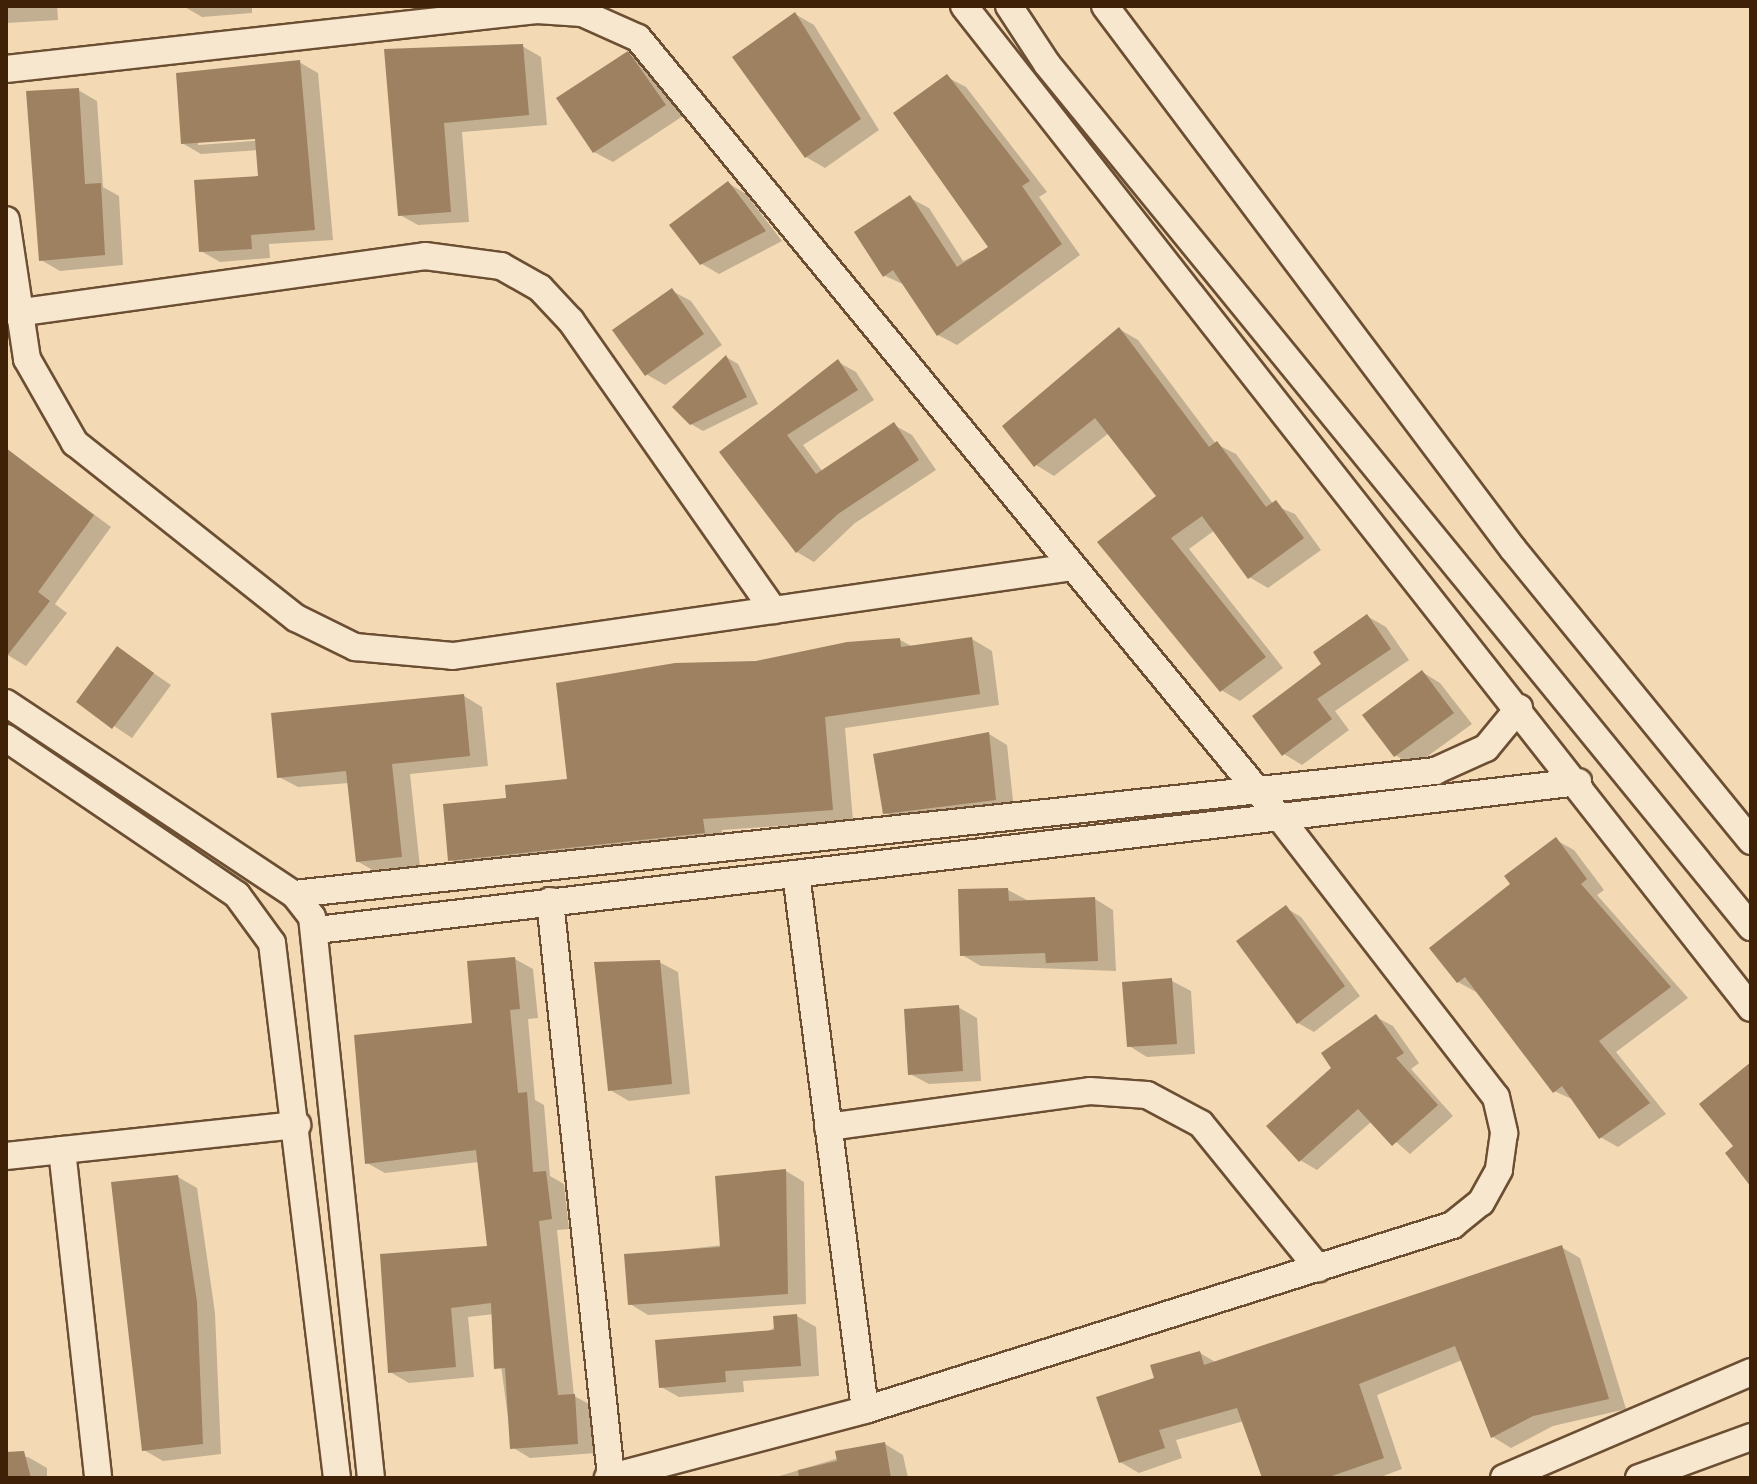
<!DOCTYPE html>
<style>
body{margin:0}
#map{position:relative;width:1757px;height:1484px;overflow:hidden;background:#f3dab4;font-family:Vollkorn,serif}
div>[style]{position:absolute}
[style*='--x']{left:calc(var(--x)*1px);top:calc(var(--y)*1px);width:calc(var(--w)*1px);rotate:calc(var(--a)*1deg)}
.shadow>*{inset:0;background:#0003}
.building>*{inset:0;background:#9d8161}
.roads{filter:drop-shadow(2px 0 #6c4f33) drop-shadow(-2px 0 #6c4f33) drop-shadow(0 2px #6c4f33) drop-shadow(0 -2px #6c4f33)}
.minor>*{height:26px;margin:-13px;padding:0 13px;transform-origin:13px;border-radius:13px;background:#f7e7ce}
span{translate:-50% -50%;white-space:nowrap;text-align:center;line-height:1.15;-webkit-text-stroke:7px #f7e7ce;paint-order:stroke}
.frame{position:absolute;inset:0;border:8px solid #3f2108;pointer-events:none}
</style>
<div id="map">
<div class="shadow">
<i style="clip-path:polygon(6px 6px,57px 6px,58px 20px,6px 23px)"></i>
<i style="clip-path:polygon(183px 6px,252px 6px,252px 13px,202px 17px)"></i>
<i style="clip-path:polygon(795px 14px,814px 25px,879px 130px,825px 168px,806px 157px)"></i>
<i style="clip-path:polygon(522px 46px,541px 57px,547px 125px,462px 132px,469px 222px,418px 225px,400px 215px,386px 51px)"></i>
<i style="clip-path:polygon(628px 54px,647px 64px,683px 116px,613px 162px,594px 152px)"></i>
<i style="clip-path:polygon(evenodd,299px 62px,318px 73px,333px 240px,269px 244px,270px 258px,220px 262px,201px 251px,260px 178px,258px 150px,201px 154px,182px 143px,299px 62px,265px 136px,266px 140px,198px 145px,198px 141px,265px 136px)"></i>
<i style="clip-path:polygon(947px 77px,966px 87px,1047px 192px,1039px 197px,1080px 255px,957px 345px,938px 335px,905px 285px,885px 276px,910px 198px,929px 208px,963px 261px,991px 248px)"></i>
<i style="clip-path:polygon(78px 90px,97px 101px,103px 187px,119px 196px,123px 265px,60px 271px,41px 260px)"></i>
<i style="clip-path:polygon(728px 183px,746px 194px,782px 241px,719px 274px,702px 264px)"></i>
<i style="clip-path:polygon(672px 291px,691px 301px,722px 345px,665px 385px,646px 374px)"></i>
<i style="clip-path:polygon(1119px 329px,1138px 340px,1216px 444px,1236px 454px,1274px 505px,1295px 514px,1321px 550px,1268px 588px,1249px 577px,1215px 530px,1189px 549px,1283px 668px,1240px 701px,1221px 690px,1100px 543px,1158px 496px,1109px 433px,1054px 476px,1036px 465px)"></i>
<i style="clip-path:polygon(726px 357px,738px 364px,758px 404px,703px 431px,691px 424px)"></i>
<i style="clip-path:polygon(838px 362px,856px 372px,874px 400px,803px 445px,823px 472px,894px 425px,912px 435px,936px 470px,855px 523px,814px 562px,797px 552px,722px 453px)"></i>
<i style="clip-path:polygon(6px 449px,111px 527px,55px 604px,67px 613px,26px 666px,6px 654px)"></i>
<i style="clip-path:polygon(1367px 616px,1386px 627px,1409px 660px,1335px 711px,1349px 730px,1302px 765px,1284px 754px,1324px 664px)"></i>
<i style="clip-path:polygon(972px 639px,992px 651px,999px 705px,845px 728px,853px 821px,722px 830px,724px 844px,470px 872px,450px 860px,508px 800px,570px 781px,756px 663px,900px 640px,913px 647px)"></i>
<i style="clip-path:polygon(118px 649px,171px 685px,132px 738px,78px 702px)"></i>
<i style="clip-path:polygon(1422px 672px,1440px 683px,1472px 724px,1414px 766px,1395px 755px)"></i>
<i style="clip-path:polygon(464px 696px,482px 707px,488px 766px,410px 774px,420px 867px,376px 872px,357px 861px,349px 783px,298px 787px,279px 777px)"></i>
<i style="clip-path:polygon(989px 734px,1007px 745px,1014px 810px,904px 824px,885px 813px)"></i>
<i style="clip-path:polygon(1556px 840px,1574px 850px,1604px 890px,1597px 895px,1688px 998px,1616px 1052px,1666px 1114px,1618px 1147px,1600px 1137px,1574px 1100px,1554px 1091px,1476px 992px,1458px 982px,1513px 885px)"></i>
<i style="clip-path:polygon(1008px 890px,1027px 900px,1095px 899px,1113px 910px,1116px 971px,981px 966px,962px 955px)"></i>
<i style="clip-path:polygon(1286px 908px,1301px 917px,1360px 996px,1314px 1032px,1298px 1023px)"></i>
<i style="clip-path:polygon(515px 959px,533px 969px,538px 1018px,528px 1019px,535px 1100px,544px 1105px,550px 1176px,564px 1184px,569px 1229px,557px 1230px,574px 1396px,593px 1406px,596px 1453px,530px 1458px,512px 1447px,494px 1314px,468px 1317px,474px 1377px,409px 1383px,390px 1372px,489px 1248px,479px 1162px,385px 1173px,367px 1163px,474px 1025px)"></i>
<i style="clip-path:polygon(659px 962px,678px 972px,690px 1094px,629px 1101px,610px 1090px)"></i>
<i style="clip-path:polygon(1172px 981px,1191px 991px,1195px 1054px,1147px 1057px,1129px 1046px)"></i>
<i style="clip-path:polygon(958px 1007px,977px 1018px,981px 1081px,929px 1084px,910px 1074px)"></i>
<i style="clip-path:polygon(1376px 1017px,1393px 1026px,1419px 1063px,1411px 1069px,1453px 1116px,1410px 1154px,1372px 1121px,1317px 1170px,1300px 1160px,1334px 1068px)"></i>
<i style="clip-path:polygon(786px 1171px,804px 1182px,806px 1304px,648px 1315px,630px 1304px,626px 1256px,723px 1245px)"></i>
<i style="clip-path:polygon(178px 1177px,197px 1188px,215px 1313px,221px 1454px,163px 1461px,144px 1450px)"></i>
<i style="clip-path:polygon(1561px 1247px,1580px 1258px,1626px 1409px,1553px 1426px,1511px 1448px,1493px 1437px,1462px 1360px,1377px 1395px,1402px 1469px,1378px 1478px,1264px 1478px,1244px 1421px,1176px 1440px,1182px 1458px,1139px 1473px,1120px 1462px,1156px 1379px,1200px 1353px,1217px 1363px)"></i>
<i style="clip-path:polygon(797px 1316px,816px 1327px,819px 1376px,743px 1381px,744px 1392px,679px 1397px,661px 1387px)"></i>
<i style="clip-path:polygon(885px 1444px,903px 1455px,908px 1478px,773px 1478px)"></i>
<i style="clip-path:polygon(6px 1457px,28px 1457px,47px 1468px,47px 1478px,6px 1478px)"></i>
</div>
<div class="building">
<i style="clip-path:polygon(795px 12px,861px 119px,805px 158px,732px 57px)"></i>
<i style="clip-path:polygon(523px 44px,529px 115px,444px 123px,451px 212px,398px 216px,384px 49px)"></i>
<i style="clip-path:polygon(628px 51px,666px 105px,593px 153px,556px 98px)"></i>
<i style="clip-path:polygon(300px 60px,315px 230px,251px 235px,252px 249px,199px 252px,194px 180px,258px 176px,255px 139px,181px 144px,176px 73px)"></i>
<i style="clip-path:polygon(947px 74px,1030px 181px,1022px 186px,1062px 244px,937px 336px,893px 270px,883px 277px,854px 232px,910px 195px,957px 267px,988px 247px,893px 113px)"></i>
<i style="clip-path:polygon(79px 88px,85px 184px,101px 183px,105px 255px,39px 261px,26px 91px)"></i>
<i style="clip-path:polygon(728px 181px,766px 231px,700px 265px,669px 225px)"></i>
<i style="clip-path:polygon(672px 288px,704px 334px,645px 376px,612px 330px)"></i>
<i style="clip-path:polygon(1119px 327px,1209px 447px,1217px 441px,1266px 507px,1276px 500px,1304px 538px,1248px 579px,1202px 516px,1171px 538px,1266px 657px,1220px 692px,1097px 542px,1156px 496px,1095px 418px,1034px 467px,1002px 426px)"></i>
<i style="clip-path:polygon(726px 355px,747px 397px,690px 425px,672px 407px)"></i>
<i style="clip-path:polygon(838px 359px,858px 390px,787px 435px,816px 474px,894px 422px,919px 460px,838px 514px,796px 553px,719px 452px)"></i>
<i style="clip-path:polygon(6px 448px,94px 515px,38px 592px,50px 601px,6px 657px)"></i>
<i style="clip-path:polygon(1367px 614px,1391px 649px,1317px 699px,1332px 719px,1282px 756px,1252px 716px,1321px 664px,1313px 652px)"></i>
<i style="clip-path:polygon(972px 637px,980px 694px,825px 717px,833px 810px,703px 819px,705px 833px,448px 861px,443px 804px,506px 798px,505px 785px,567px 779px,556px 683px,675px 663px,756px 661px,847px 642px,900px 638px,901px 647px)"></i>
<i style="clip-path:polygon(117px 646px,154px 673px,112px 729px,76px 702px)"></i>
<i style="clip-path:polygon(1422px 670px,1454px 713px,1394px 757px,1362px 715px)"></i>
<i style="clip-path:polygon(464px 694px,470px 756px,392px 764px,402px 857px,356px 862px,346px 771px,277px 778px,271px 713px)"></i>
<i style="clip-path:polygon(989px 732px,996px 800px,883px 814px,873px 754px)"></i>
<i style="clip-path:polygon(1556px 837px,1587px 879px,1581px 884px,1671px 987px,1599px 1041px,1650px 1103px,1599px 1139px,1562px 1086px,1553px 1093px,1465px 977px,1457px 983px,1429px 948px,1510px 884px,1504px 876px)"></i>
<i style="clip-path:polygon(1008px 888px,1009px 901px,1095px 897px,1098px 961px,1046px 963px,1045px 953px,960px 956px,958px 889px)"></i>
<i style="clip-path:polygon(1286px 905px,1345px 986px,1297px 1024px,1236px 941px)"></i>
<i style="clip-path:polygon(515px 957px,520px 1009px,510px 1010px,518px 1093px,527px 1092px,533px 1172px,546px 1171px,552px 1219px,539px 1221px,558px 1395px,575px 1394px,578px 1444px,510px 1449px,505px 1368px,494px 1369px,491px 1303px,451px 1308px,456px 1367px,388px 1373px,380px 1254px,487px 1246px,476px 1150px,365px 1164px,354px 1035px,472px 1023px,467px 961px)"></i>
<i style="clip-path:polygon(660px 960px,672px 1084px,608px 1091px,594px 962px)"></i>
<i style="clip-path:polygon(1172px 978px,1177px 1044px,1127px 1047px,1122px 982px)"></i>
<i style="clip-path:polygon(959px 1005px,963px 1071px,908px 1075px,904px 1009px)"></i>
<i style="clip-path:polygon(1376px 1014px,1404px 1053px,1396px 1058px,1438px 1105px,1392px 1146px,1358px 1109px,1299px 1162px,1266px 1126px,1331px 1068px,1321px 1053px)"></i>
<i style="clip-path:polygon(1751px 1062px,1751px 1187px,1725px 1153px,1733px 1146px,1699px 1104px)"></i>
<i style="clip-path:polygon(786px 1169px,788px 1294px,628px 1305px,624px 1254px,720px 1247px,715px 1176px)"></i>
<i style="clip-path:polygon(178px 1175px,197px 1302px,203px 1444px,142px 1451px,111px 1182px)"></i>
<i style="clip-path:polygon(1562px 1245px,1609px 1399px,1533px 1416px,1491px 1438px,1455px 1346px,1359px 1384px,1384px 1458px,1326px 1478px,1262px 1478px,1237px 1408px,1159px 1430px,1165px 1448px,1119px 1463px,1096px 1397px,1154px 1378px,1150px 1365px,1200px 1351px,1204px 1365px)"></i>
<i style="clip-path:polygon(797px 1314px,801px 1366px,725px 1371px,726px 1382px,659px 1388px,655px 1340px,774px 1330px,773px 1316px)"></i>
<i style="clip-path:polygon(885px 1442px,891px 1478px,799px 1478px,798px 1470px,837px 1461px,835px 1451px)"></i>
<i style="clip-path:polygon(24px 1451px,31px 1478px,6px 1478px,6px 1452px)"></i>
</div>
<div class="roads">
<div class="minor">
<i style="--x:964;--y:6;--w:1274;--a:51.85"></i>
<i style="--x:1009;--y:6;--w:69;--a:56.8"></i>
<i style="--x:1047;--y:64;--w:1114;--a:50.79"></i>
<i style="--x:1105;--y:6;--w:679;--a:53.08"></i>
<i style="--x:1513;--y:549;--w:377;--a:50.8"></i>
<i style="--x:6;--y:69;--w:534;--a:-6.34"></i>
<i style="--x:537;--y:10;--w:45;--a:3.8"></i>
<i style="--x:582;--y:13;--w:61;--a:24.1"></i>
<i style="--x:638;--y:38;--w:1012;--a:50.54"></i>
<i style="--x:1281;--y:819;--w:351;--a:52.3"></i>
<i style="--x:1496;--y:1097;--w:37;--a:77"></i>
<i style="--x:1504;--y:1133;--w:37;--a:98"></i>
<i style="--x:1499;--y:1170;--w:37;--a:119"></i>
<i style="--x:1481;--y:1202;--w:36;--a:141"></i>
<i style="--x:1453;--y:1225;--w:616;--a:162.54"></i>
<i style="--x:865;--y:1410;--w:266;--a:165.2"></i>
<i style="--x:6;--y:220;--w:141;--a:81.4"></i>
<i style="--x:27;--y:359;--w:97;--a:60.3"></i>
<i style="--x:75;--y:443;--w:282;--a:38.4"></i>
<i style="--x:296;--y:618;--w:66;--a:26.2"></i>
<i style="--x:355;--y:647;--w:98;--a:5.2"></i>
<i style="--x:453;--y:656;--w:625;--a:-8.18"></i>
<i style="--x:16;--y:313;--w:413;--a:-7.9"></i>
<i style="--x:425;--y:256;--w:77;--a:7.5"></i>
<i style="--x:501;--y:266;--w:45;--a:29.4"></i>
<i style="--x:540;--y:288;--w:45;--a:46.8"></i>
<i style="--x:571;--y:321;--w:353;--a:55"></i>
<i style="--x:6;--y:703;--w:346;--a:33.6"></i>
<i style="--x:294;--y:894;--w:29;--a:52"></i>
<i style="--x:312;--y:917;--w:564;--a:84"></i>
<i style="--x:6;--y:738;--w:279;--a:34.2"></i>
<i style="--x:237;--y:895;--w:59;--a:53.9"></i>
<i style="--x:272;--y:943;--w:539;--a:83.07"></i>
<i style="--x:796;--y:874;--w:540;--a:82.66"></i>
<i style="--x:294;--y:894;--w:1148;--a:-6.15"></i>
<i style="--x:1435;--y:771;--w:56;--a:-24.3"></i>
<i style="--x:1486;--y:748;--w:52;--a:-50.5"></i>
<i style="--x:550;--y:901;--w:579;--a:83.95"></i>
<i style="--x:317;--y:930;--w:1270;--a:-6.69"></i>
<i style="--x:828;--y:1127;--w:264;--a:-7.8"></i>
<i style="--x:1090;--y:1091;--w:57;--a:4"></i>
<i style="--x:1147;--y:1095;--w:61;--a:28.2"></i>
<i style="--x:1201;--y:1124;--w:186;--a:50.9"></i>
<i style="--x:62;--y:1150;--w:330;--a:83.7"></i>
<i style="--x:6;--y:1156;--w:293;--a:-6.1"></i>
<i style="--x:1504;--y:1478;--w:269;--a:-23.2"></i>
<i style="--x:1639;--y:1478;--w:119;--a:-20.1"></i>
</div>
</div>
<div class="frame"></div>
</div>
